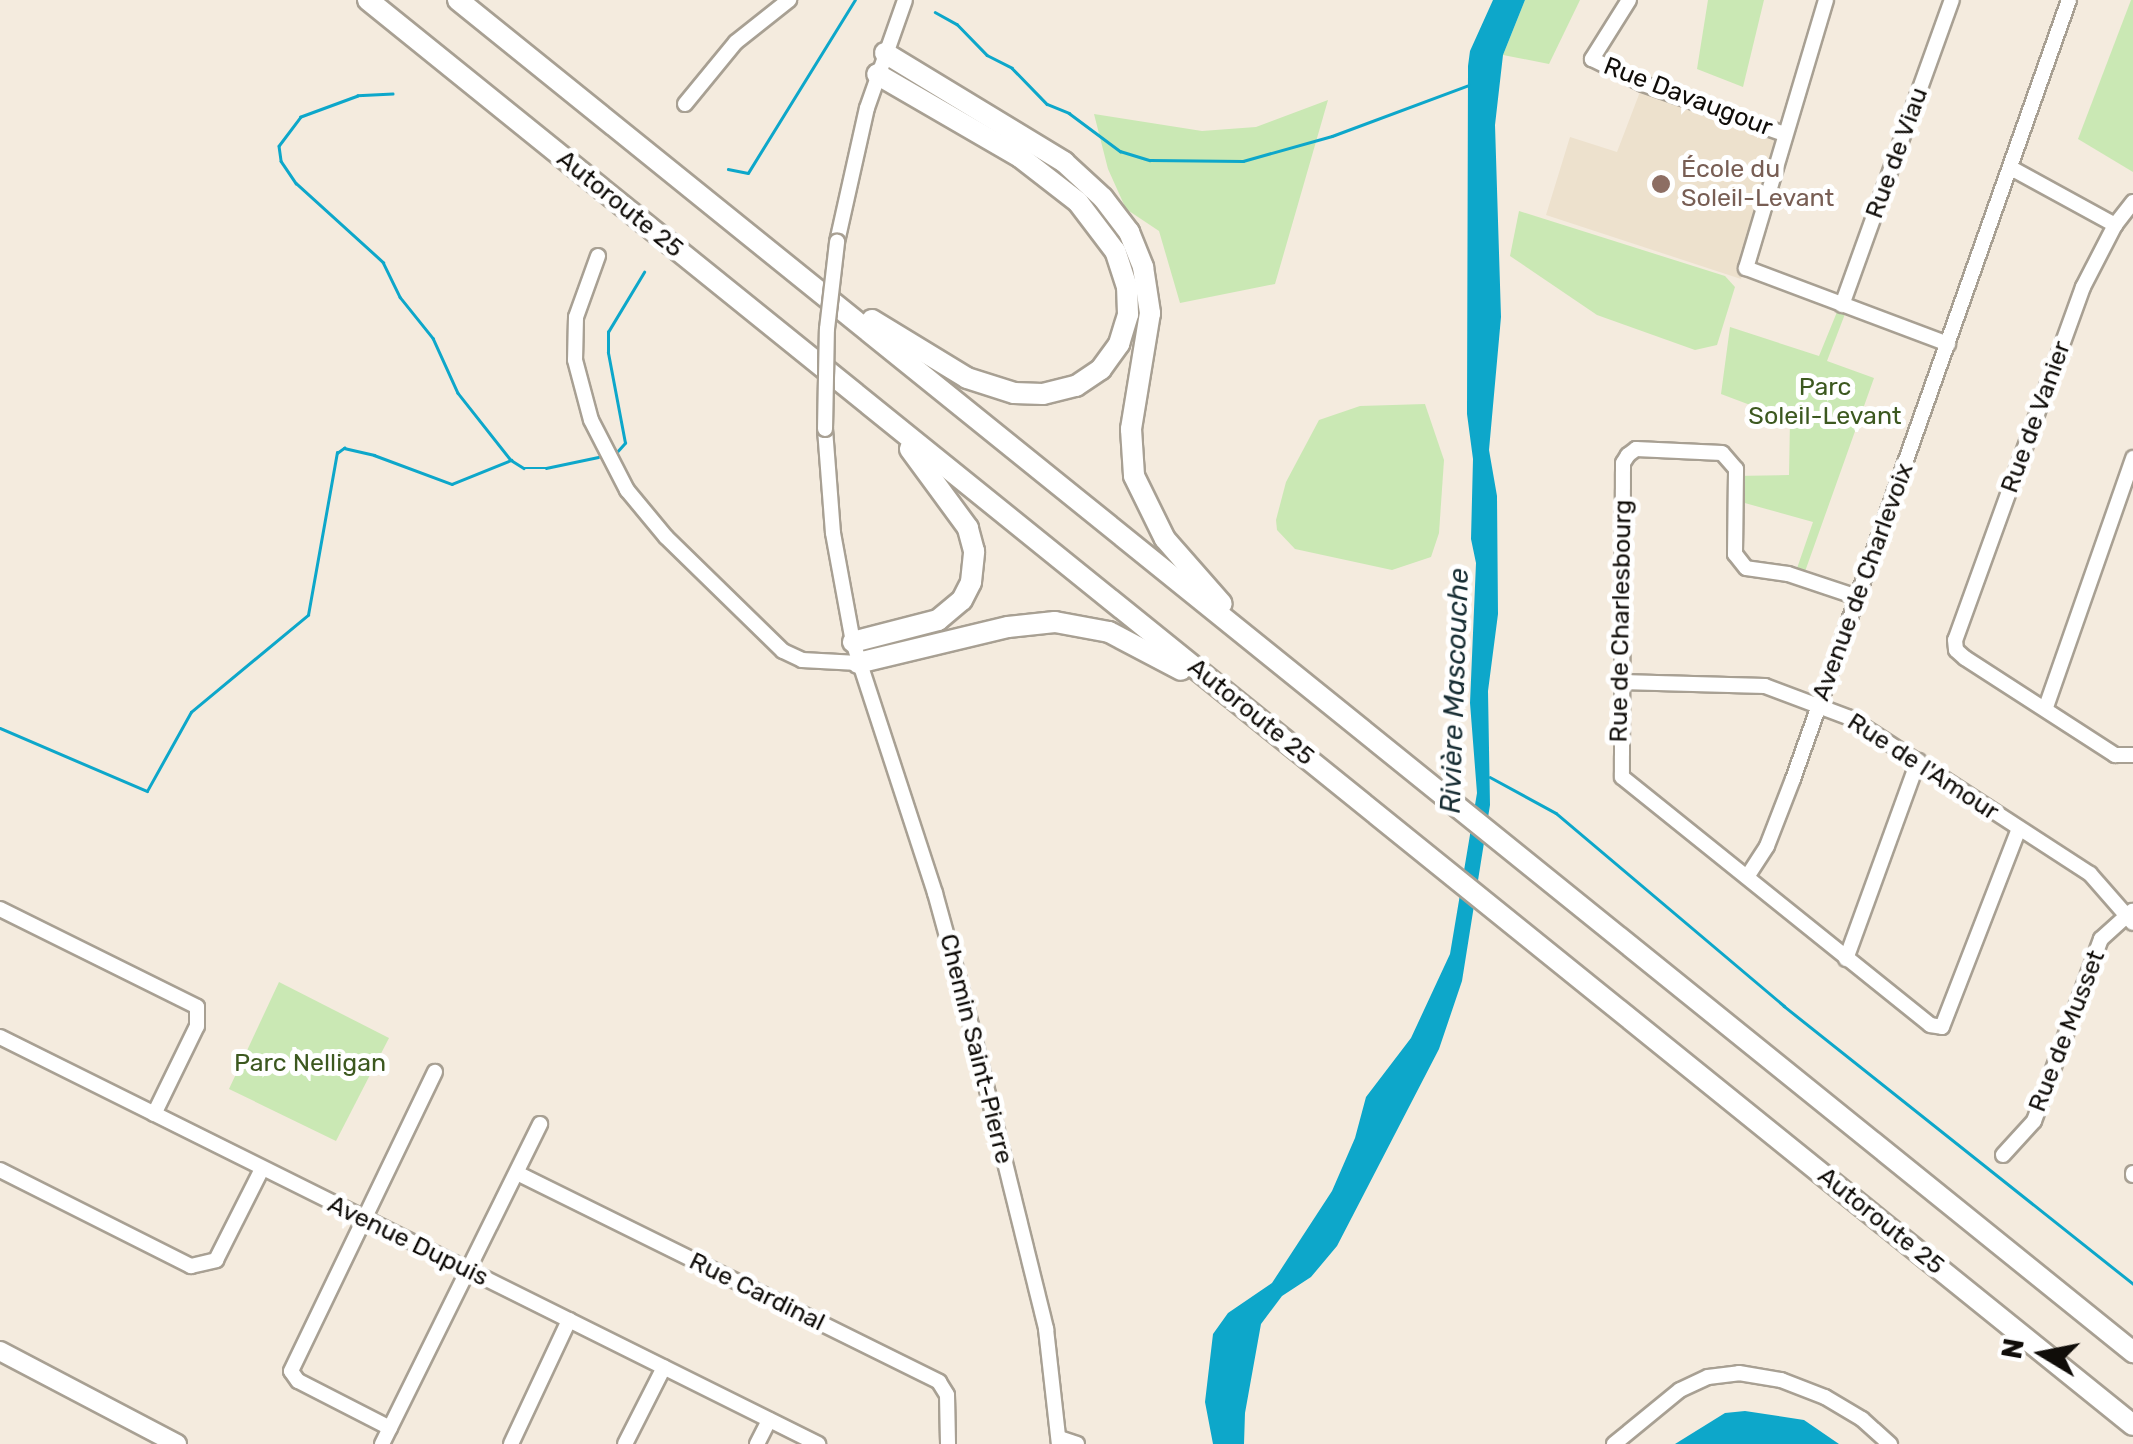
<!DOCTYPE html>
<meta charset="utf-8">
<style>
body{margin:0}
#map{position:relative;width:2133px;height:1444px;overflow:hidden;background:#f4ebde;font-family:Rubik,sans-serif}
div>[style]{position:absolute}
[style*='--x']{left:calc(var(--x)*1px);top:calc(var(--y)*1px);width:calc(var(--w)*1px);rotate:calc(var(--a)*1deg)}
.built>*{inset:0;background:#ede1cd}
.green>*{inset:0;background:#cae8b4}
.water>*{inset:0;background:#0da7ca}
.stream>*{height:2.5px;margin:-1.25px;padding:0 1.25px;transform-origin:1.25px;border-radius:1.25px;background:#0da7ca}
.roads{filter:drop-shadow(2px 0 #a8a093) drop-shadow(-2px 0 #a8a093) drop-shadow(0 2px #a8a093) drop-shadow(0 -2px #a8a093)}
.minor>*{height:14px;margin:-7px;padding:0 7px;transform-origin:7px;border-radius:7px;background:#fff}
.major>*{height:18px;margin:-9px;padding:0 9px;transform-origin:9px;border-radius:9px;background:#fff}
.highway>*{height:20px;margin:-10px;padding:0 10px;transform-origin:10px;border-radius:10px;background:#fff}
.bridges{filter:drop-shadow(2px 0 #a8a093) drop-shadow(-2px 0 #a8a093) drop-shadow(0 2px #a8a093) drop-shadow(0 -2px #a8a093)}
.minor-bridge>*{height:14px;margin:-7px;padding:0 7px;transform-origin:7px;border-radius:7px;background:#fff}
.dots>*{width:28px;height:28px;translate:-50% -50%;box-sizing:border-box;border:5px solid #fff;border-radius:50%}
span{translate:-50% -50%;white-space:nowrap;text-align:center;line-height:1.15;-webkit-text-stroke:10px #fff;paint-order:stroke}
.street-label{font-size:25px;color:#100d09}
.education-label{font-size:25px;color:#785e54}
.left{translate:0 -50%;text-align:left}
.park-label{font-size:25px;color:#3c581f}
.water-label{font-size:28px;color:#182e34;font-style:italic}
.north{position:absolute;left:1993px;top:1304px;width:100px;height:100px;-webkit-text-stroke:8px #fff;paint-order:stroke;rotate:280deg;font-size:28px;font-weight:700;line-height:40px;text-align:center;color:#100d09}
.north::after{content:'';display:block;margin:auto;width:35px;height:45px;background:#100d09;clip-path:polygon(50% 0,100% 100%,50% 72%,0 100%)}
</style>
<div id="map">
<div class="built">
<i style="clip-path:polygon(1643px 84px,1781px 134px,1741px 279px,1546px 215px,1570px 137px,1617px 152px)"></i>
</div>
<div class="green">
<i style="clip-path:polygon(1525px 0,1580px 0,1549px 64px,1503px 55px)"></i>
<i style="clip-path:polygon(1708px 0,1764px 0,1743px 87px,1697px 69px)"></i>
<i style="clip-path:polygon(2131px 0,2133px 0,2133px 172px,2078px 139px)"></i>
<i style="clip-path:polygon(1328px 100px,1275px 284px,1180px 303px,1159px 231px,1126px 209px,1108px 169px,1094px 114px,1202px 131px,1256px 127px)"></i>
<i style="clip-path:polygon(1519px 211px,1725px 276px,1735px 287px,1717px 345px,1695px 350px,1597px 315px,1510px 256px)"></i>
<i style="clip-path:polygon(1837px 312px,1845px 314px,1827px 361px,1874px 378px,1802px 580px,1794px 577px,1813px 522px,1734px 500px,1734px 476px,1789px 475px,1790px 420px,1721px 394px,1730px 327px,1819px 356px)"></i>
<i style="clip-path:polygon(1425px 404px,1444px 460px,1439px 533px,1431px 557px,1392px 570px,1295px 549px,1277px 530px,1276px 520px,1286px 482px,1319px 420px,1360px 406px)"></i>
<i style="clip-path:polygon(279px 982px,389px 1038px,336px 1141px,229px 1089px)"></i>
</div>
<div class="water">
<i style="clip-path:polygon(1493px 0,1525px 0,1503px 55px,1495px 125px,1501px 317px,1489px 450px,1497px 496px,1498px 614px,1488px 691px,1490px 805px,1462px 981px,1439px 1049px,1337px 1246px,1311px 1277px,1282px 1296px,1261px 1324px,1245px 1413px,1244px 1444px,1213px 1444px,1205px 1402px,1213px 1334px,1228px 1313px,1272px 1283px,1332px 1191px,1355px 1138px,1366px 1097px,1411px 1038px,1450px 954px,1477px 793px,1470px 703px,1476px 563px,1471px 539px,1473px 459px,1467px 414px,1468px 66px,1470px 51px)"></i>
<i style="clip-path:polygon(1745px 1411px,1804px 1420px,1839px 1444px,1675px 1444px,1725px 1413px)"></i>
</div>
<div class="stream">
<i style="--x:935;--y:12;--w:25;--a:29"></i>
<i style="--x:957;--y:24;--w:43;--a:45.9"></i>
<i style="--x:987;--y:55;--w:28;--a:27"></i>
<i style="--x:1012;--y:68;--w:50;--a:45.8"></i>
<i style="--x:1047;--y:104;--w:24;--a:22"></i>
<i style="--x:1069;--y:113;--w:64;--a:36.7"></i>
<i style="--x:1120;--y:151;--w:31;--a:17"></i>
<i style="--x:1150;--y:160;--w:93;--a:0.6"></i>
<i style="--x:1243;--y:161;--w:92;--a:-15.7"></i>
<i style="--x:1332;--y:136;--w:146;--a:-20.4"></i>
<i style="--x:393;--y:94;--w:35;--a:177"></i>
<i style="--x:358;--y:96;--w:61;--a:159.8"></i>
<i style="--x:301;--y:117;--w:36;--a:127"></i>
<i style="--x:279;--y:146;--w:15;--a:82"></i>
<i style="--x:281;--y:161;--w:27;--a:56"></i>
<i style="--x:296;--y:183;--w:118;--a:42.2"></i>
<i style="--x:383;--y:262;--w:39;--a:64"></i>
<i style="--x:400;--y:297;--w:53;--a:51.2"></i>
<i style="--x:433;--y:338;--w:60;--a:65.6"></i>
<i style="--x:458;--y:393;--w:85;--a:51.7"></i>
<i style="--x:511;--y:460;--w:15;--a:32"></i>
<i style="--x:524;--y:468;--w:22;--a:0"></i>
<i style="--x:546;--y:468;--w:53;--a:-11.9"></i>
<i style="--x:728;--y:169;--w:20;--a:11"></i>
<i style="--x:748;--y:173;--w:203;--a:-58.3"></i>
<i style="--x:615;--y:454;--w:15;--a:-48"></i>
<i style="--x:625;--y:443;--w:92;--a:-100.7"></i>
<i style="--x:608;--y:353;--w:21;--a:-90"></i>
<i style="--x:608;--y:332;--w:70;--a:-59"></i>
<i style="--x:0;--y:728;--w:160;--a:23.2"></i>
<i style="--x:147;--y:791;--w:90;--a:-60.9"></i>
<i style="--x:191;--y:712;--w:152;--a:-39.7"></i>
<i style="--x:308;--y:615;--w:165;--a:-79.9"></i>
<i style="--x:337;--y:453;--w:9;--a:-36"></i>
<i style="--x:344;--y:448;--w:31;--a:13"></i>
<i style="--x:374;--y:455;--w:83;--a:20.4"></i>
<i style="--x:452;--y:484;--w:64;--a:-22.1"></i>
<i style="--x:1490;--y:777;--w:75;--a:28.6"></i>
<i style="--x:1556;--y:813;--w:299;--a:40.2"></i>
<i style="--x:1784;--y:1006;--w:446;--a:38.5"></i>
</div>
<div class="roads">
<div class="minor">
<i style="--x:1629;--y:0;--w:70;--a:122.1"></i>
<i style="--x:1592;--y:59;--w:57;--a:26.1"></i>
<i style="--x:1643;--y:84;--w:150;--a:19.5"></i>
<i style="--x:1826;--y:0;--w:280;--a:106.6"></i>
<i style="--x:1746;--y:268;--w:216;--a:20.6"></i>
<i style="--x:685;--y:104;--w:80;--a:-50.6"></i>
<i style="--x:736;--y:42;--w:68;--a:-38.4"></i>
<i style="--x:2011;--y:168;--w:119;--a:28.7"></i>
<i style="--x:2133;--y:202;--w:29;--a:128"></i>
<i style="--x:2115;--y:225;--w:70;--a:117.3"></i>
<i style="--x:2083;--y:287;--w:375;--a:109.9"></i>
<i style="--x:1955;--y:640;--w:10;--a:84"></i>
<i style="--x:1956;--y:650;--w:12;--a:42"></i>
<i style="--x:1965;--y:658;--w:179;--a:32.9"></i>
<i style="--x:2115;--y:755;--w:18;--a:0"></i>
<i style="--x:837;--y:242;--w:137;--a:-77.4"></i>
<i style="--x:867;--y:108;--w:114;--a:-70.6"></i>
<i style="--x:598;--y:256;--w:65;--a:109.8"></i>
<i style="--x:576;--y:317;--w:43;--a:91.3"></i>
<i style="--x:575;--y:360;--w:62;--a:75.1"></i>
<i style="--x:591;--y:420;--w:79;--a:62.8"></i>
<i style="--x:627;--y:490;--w:61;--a:50.3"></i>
<i style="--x:666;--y:537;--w:163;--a:44.3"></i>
<i style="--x:783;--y:651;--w:21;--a:25"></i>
<i style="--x:802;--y:660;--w:56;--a:3.1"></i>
<i style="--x:1842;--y:305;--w:324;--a:-70.2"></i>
<i style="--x:825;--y:429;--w:104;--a:85.6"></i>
<i style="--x:833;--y:533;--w:111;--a:79.6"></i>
<i style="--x:853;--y:642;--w:264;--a:71.9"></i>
<i style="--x:935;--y:893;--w:120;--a:74.6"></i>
<i style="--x:967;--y:1009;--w:330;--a:76.1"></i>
<i style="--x:1046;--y:1329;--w:116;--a:83.6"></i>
<i style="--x:1857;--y:597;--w:73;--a:-161.6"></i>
<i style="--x:1788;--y:574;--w:42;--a:-171.9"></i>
<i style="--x:1746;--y:568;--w:18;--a:-128"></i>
<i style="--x:1735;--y:554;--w:85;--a:-89.3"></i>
<i style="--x:1736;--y:469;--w:21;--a:-131"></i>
<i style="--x:1722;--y:453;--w:86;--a:-177.3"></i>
<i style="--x:1636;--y:449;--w:10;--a:143"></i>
<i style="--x:1628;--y:455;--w:9;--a:122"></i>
<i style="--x:1623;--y:463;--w:314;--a:90.2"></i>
<i style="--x:1622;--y:777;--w:395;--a:38.8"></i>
<i style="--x:1930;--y:1025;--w:12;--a:9"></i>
<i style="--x:1942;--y:1027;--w:213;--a:-68.8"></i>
<i style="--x:1621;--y:682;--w:144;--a:1.6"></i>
<i style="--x:1765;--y:686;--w:91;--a:20.6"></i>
<i style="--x:1850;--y:718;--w:286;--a:33"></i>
<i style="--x:2090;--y:874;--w:65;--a:48.7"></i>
<i style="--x:2046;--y:707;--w:264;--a:-70.7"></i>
<i style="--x:1747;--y:877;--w:37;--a:-57"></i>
<i style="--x:1767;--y:846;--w:72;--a:-68.8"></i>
<i style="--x:1793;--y:779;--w:826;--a:-70.49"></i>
<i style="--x:0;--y:909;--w:220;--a:26.4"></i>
<i style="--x:197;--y:1007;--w:19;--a:90"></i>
<i style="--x:197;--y:1026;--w:98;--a:116"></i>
<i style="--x:1846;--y:959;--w:211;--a:-70"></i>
<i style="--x:0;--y:1037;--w:914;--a:26.45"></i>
<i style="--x:2003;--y:1155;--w:46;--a:-47.6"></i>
<i style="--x:2034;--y:1121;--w:194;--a:-69.8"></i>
<i style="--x:2101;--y:939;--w:42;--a:-42.1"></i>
<i style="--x:0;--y:1170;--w:214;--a:26.7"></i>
<i style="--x:191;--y:1266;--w:26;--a:-13"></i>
<i style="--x:216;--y:1260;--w:102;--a:-63.2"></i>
<i style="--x:517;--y:1173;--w:471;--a:26.3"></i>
<i style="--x:939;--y:1382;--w:15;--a:58"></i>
<i style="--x:947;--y:1395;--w:49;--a:88.8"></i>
<i style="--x:2133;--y:1173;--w:2;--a:90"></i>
<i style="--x:390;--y:1428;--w:103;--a:-152.9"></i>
<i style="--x:298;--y:1381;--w:12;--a:-125"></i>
<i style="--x:291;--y:1371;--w:332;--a:-64.3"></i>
<i style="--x:1059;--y:1438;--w:19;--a:18"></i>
<i style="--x:382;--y:1444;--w:357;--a:-63.7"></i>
<i style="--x:511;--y:1444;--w:137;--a:-64.9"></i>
<i style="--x:625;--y:1444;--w:86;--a:-63.1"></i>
<i style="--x:757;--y:1444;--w:27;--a:-63"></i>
<i style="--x:1614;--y:1444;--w:85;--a:-39.3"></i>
<i style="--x:1680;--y:1390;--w:31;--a:-25"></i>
<i style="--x:1708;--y:1377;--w:31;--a:-7"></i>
<i style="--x:1739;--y:1373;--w:43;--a:9.5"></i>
<i style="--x:1781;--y:1380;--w:47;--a:21.1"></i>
<i style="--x:1825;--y:1397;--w:43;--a:30.7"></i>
<i style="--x:1862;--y:1419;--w:38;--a:42"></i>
</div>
<div class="major">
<i style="--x:0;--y:1351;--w:200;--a:27.7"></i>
</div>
<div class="highway">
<i style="--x:368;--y:0;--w:2268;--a:38.92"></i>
<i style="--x:458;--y:0;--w:2153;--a:38.91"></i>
<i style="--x:885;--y:53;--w:210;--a:31.3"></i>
<i style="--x:1064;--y:162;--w:53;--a:42.7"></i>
<i style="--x:1103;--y:198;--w:43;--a:52.6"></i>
<i style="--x:1129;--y:232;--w:38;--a:68"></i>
<i style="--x:1143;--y:267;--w:47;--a:81.3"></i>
<i style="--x:1150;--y:313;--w:118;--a:99.3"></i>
<i style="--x:1131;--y:429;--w:47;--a:86.3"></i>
<i style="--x:1134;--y:476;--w:70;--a:63.8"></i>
<i style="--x:1165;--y:539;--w:86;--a:48.8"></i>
<i style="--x:872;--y:320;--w:111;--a:31.4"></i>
<i style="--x:967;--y:378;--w:49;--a:17.7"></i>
<i style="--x:1014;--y:393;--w:29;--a:2"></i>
<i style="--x:1043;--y:394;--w:34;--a:-14"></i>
<i style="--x:1076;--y:386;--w:30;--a:-34"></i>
<i style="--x:1101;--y:369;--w:31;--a:-54"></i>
<i style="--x:1119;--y:344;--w:31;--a:-73"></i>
<i style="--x:1128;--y:314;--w:27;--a:-92"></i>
<i style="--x:1127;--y:287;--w:38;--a:-108"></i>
<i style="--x:1115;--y:251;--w:61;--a:-127.1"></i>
<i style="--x:1078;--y:202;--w:73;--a:-142.2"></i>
<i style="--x:1020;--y:157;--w:165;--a:-149.9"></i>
<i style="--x:853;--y:642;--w:88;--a:-14.5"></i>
<i style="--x:938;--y:620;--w:31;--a:-40"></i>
<i style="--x:962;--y:600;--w:20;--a:-63"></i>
<i style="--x:971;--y:582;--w:31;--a:-84"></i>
<i style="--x:974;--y:551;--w:24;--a:-105"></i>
<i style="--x:968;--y:528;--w:98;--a:-126.3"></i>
<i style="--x:858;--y:663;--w:154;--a:-13.5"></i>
<i style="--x:1008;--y:627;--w:47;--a:-6.1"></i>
<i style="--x:1055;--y:622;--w:55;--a:10.5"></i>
<i style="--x:1109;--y:632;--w:81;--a:27.8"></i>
</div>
</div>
<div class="bridges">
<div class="minor-bridge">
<i style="--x:825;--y:429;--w:100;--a:-88.9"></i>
<i style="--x:827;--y:329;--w:88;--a:-83.4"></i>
</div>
</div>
<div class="dots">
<i style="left:1661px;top:184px;background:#8d6e63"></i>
</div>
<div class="street-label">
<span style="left:1688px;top:97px;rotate:21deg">Rue Davaugour</span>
<span style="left:1897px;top:153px;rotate:-70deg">Rue de Viau</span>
<span style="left:620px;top:204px;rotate:39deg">Autoroute 25</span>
<span style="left:2036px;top:417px;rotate:-70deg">Rue de Vanier</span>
<span style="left:1863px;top:582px;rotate:-70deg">Avenue de Charlevoix</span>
<span style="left:1621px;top:621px;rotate:-89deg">Rue de Charlesbourg</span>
<span style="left:1251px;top:712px;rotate:39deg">Autoroute 25</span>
<span style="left:1923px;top:767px;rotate:33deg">Rue de l'Amour</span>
<span style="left:2067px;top:1031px;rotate:-69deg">Rue de Musset</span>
<span style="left:976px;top:1049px;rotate:76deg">Chemin Saint-Pierre</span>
<span style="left:1881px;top:1221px;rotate:39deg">Autoroute 25</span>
<span style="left:408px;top:1241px;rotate:26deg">Avenue Dupuis</span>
<span style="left:757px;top:1292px;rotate:26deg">Rue Cardinal</span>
</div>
<div class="education-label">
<span class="left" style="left:1681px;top:184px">École du<br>Soleil-Levant</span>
</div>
<div class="park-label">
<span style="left:1825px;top:402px">Parc<br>Soleil-Levant</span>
<span style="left:310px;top:1063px">Parc Nelligan</span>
</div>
<div class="water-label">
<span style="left:1455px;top:691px;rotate:-88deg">Rivière Mascouche</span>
</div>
<div class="north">N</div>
</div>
